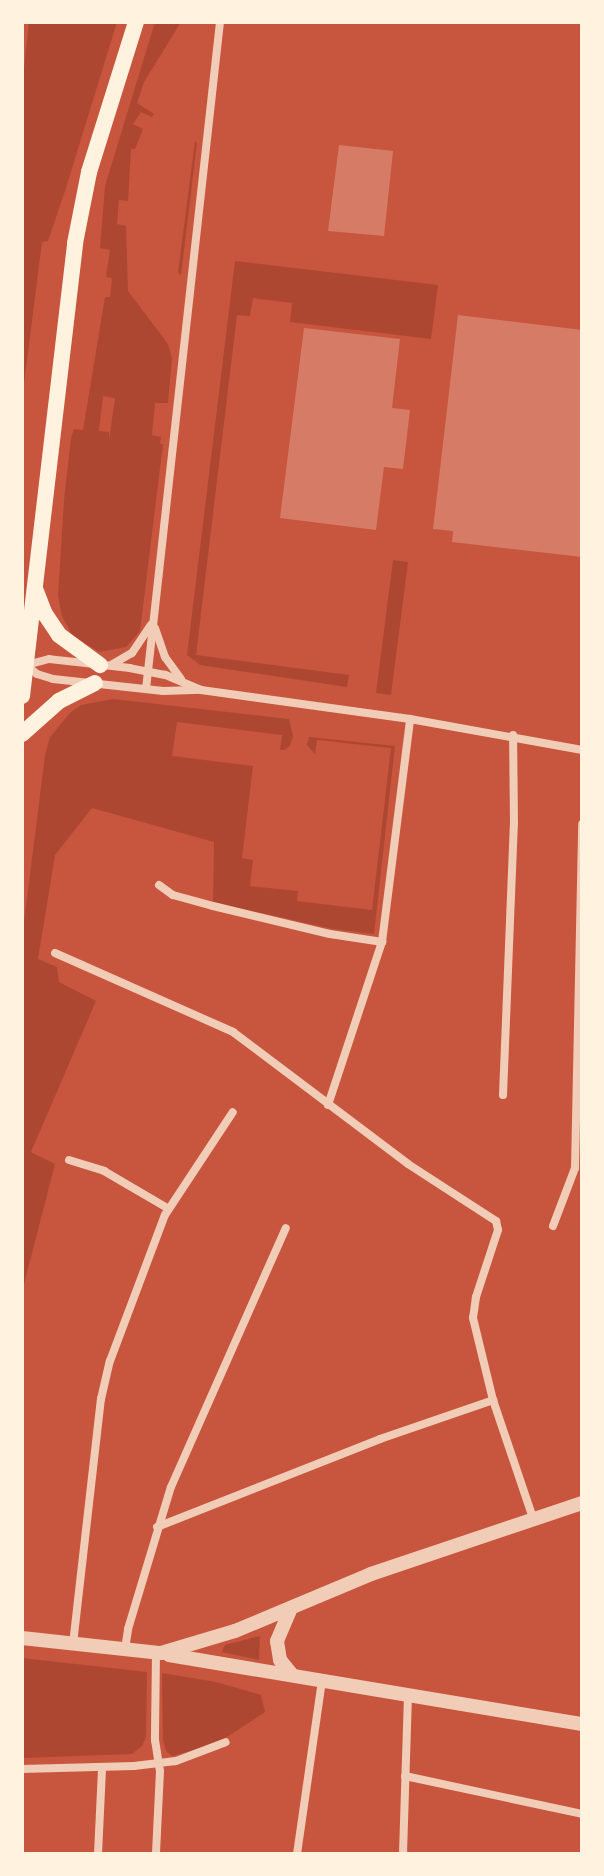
<!DOCTYPE html>
<style>
body{margin:0}
#map{position:relative;width:604px;height:1876px;overflow:hidden;background:#c8553d;font-family:"Crimson Pro",serif}
div>[style]{position:absolute}
[style*='--x']{left:calc(var(--x)*1px);top:calc(var(--y)*1px);width:calc(var(--w)*1px);rotate:calc(var(--a)*1deg)}
.green>*{inset:0;background:#ae4732}
.building>*{inset:0;background:#d67c66}
.minor>*{height:8px;margin:-4px;padding:0 4px;transform-origin:4px;border-radius:4px;background:#f1ccb7}
.tertiary>*{height:14px;margin:-7px;padding:0 7px;transform-origin:7px;border-radius:7px;background:#f1ccb7}
.secondary>*{height:16px;margin:-8px;padding:0 8px;transform-origin:8px;border-radius:8px;background:#fff3e0}
span{translate:-50% -50%;white-space:nowrap;text-align:center;line-height:1.15;-webkit-text-stroke:8px #fff3e0;paint-order:stroke}
.frame{position:absolute;inset:0;border:24px solid #fff3e0;pointer-events:none}
</style>
<div id="map">
<div class="green">
<i style="clip-path:polygon(29px 22px,117px 22px,66px 188px,48px 241px,42px 242px,22px 400px,22px 87px)"></i>
<i style="clip-path:polygon(evenodd,155px 22px,181px 22px,144px 82px,137px 103px,154px 114px,152px 117px,141px 112px,133px 124px,143px 129px,135px 149px,131px 149px,128px 201px,119px 200px,117px 224px,126px 226px,128px 291px,168px 344px,172px 358px,168px 403px,155px 403px,152px 435px,161px 437px,160px 444px,163px 444px,140px 631px,126px 647px,99px 652px,72px 635px,62px 616px,58px 596px,64px 500px,71px 438px,74px 429px,83px 430px,105px 297px,110px 297px,112px 278px,106px 277px,110px 250px,100px 248px,105px 186px,155px 22px,103px 396px,115px 398px,109px 440px,109px 432px,99px 431px,103px 396px)"></i>
<i style="clip-path:polygon(195px 141px,197px 143px,181px 275px,178px 273px)"></i>
<i style="clip-path:polygon(235px 261px,438px 285px,431px 339px,290px 322px,292px 303px,253px 298px,250px 316px,237px 315px,196px 655px,349px 675px,347px 687px,213px 667px,200px 665px,187px 655px)"></i>
<i style="clip-path:polygon(393px 560px,408px 562px,391px 695px,376px 693px)"></i>
<i style="clip-path:polygon(113px 699px,289px 719px,293px 736px,290px 746px,284px 750px,280px 750px,282px 735px,177px 722px,172px 756px,253px 766px,242px 858px,253px 860px,250px 886px,298px 891px,297px 901px,372px 910px,391px 748px,317px 740px,315px 754px,307px 745px,309px 737px,395px 746px,374px 934px,333px 929px,213px 902px,214px 842px,92px 808px,55px 855px,38px 959px,57px 967px,59px 982px,96px 1001px,31px 1152px,55px 1164px,22px 1292px,22px 938px,45px 755px,50px 737px,71px 712px,81px 705px)"></i>
<i style="clip-path:polygon(260px 1636px,259px 1660px,222px 1652px,225px 1645px)"></i>
<i style="clip-path:polygon(22px 1658px,147px 1672px,146px 1737px,142px 1746px,132px 1754px,22px 1758px)"></i>
<i style="clip-path:polygon(162px 1673px,216px 1682px,261px 1695px,265px 1712px,216px 1744px,172px 1756px,166px 1751px,163px 1740px)"></i>
</div>
<div class="building">
<i style="clip-path:polygon(339px 145px,393px 151px,384px 236px,328px 231px)"></i>
<i style="clip-path:polygon(458px 315px,582px 330px,582px 557px,452px 542px,453px 531px,433px 529px)"></i>
<i style="clip-path:polygon(304px 328px,400px 339px,392px 408px,410px 410px,403px 469px,384px 467px,376px 530px,280px 518px)"></i>
</div>
<div class="minor">
<i style="--x:155;--y:628;--w:31;--a:71"></i>
<i style="--x:165;--y:657;--w:27;--a:54"></i>
<i style="--x:111;--y:665;--w:24;--a:-30"></i>
<i style="--x:132;--y:653;--w:34;--a:-56"></i>
<i style="--x:146;--y:689;--w:671;--a:-83.67"></i>
<i style="--x:201;--y:690;--w:39;--a:-157"></i>
<i style="--x:165;--y:675;--w:36;--a:-169"></i>
<i style="--x:130;--y:668;--w:81;--a:-173.7"></i>
<i style="--x:49;--y:659;--w:24;--a:165"></i>
<i style="--x:26;--y:665;--w:14;--a:39"></i>
<i style="--x:37;--y:674;--w:17;--a:17"></i>
<i style="--x:53;--y:679;--w:111;--a:6.2"></i>
<i style="--x:163;--y:691;--w:38;--a:-2"></i>
<i style="--x:201;--y:690;--w:211;--a:7.9"></i>
<i style="--x:410;--y:719;--w:175;--a:10.2"></i>
<i style="--x:159;--y:885;--w:17;--a:36"></i>
<i style="--x:173;--y:895;--w:41;--a:15.4"></i>
<i style="--x:213;--y:906;--w:120;--a:13.5"></i>
<i style="--x:330;--y:934;--w:53;--a:8.7"></i>
<i style="--x:55;--y:953;--w:195;--a:23.9"></i>
<i style="--x:233;--y:1032;--w:219;--a:37"></i>
<i style="--x:408;--y:1164;--w:105;--a:32.9"></i>
<i style="--x:496;--y:1221;--w:9;--a:77"></i>
<i style="--x:498;--y:1230;--w:71;--a:108.2"></i>
<i style="--x:476;--y:1297;--w:21;--a:98"></i>
<i style="--x:473;--y:1318;--w:84;--a:76.3"></i>
<i style="--x:493;--y:1400;--w:125;--a:71.3"></i>
<i style="--x:503;--y:1095;--w:271;--a:-87.7"></i>
<i style="--x:514;--y:824;--w:89;--a:-90.6"></i>
<i style="--x:328;--y:1105;--w:172;--a:-71.7"></i>
<i style="--x:382;--y:942;--w:225;--a:-82.8"></i>
<i style="--x:69;--y:1160;--w:37;--a:17"></i>
<i style="--x:104;--y:1171;--w:75;--a:30.3"></i>
<i style="--x:553;--y:1226;--w:62;--a:-69.2"></i>
<i style="--x:575;--y:1168;--w:344;--a:-88.8"></i>
<i style="--x:157;--y:1527;--w:240;--a:-21.5"></i>
<i style="--x:380;--y:1439;--w:120;--a:-19"></i>
<i style="--x:73;--y:1644;--w:247;--a:-83.5"></i>
<i style="--x:101;--y:1399;--w:39;--a:-77"></i>
<i style="--x:110;--y:1361;--w:156;--a:-69.4"></i>
<i style="--x:165;--y:1215;--w:123;--a:-56.6"></i>
<i style="--x:125;--y:1649;--w:20;--a:-81"></i>
<i style="--x:128;--y:1629;--w:148;--a:-73.2"></i>
<i style="--x:171;--y:1487;--w:283;--a:-66.1"></i>
<i style="--x:156;--y:1653;--w:87;--a:90.7"></i>
<i style="--x:155;--y:1740;--w:31;--a:81"></i>
<i style="--x:160;--y:1771;--w:83;--a:92.8"></i>
<i style="--x:22;--y:1769;--w:112;--a:-1.5"></i>
<i style="--x:134;--y:1766;--w:42;--a:-6.8"></i>
<i style="--x:176;--y:1761;--w:53;--a:-20.8"></i>
<i style="--x:405;--y:1776;--w:181;--a:12.1"></i>
<i style="--x:98;--y:1854;--w:86;--a:-87.3"></i>
<i style="--x:297;--y:1854;--w:176;--a:-81.8"></i>
<i style="--x:403;--y:1854;--w:159;--a:-88.2"></i>
</div>
<div class="tertiary">
<i style="--x:291;--y:1608;--w:36;--a:113"></i>
<i style="--x:277;--y:1641;--w:19;--a:81"></i>
<i style="--x:280;--y:1660;--w:19;--a:51"></i>
<i style="--x:22;--y:1638;--w:140;--a:6.2"></i>
<i style="--x:161;--y:1653;--w:77;--a:-16.6"></i>
<i style="--x:235;--y:1631;--w:147;--a:-22.7"></i>
<i style="--x:371;--y:1574;--w:223;--a:-18.6"></i>
<i style="--x:169;--y:1655;--w:419;--a:9.5"></i>
</div>
<div class="secondary">
<i style="--x:36;--y:591;--w:25;--a:69"></i>
<i style="--x:45;--y:614;--w:25;--a:56"></i>
<i style="--x:59;--y:635;--w:51;--a:36.2"></i>
<i style="--x:22;--y:696;--w:456;--a:-83.3"></i>
<i style="--x:75;--y:243;--w:72;--a:-78.8"></i>
<i style="--x:89;--y:172;--w:157;--a:-72.6"></i>
<i style="--x:22;--y:734;--w:50;--a:-41.7"></i>
<i style="--x:59;--y:701;--w:40;--a:-26.6"></i>
</div>
<div class="frame"></div>
</div>
